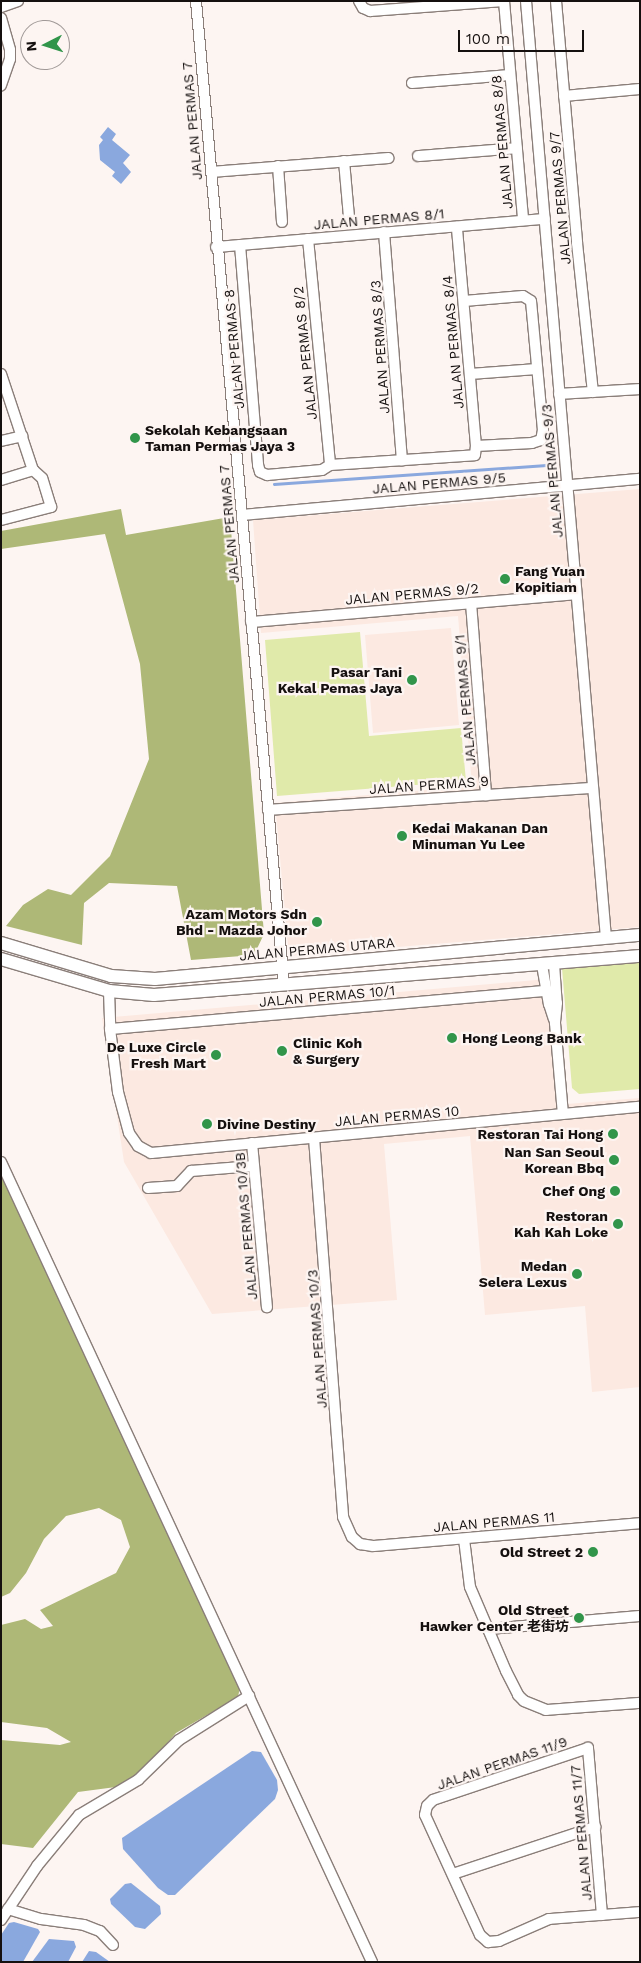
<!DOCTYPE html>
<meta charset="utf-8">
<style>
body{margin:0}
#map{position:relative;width:641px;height:1963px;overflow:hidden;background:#fdf5f2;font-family:"Work Sans","Noto Sans SC",sans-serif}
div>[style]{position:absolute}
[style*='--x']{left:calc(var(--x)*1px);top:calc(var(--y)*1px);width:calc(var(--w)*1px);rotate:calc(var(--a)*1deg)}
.commercial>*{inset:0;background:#fce9e1}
.green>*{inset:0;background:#e0eaaa}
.forest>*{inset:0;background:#aeb877}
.water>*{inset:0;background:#8aa8de}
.stream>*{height:2.5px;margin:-1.25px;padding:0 1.25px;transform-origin:1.25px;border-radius:1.25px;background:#8aa8de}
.roads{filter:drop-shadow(1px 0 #8a7e79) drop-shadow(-1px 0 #8a7e79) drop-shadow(0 1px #8a7e79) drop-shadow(0 -1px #8a7e79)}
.minor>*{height:10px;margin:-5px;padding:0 5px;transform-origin:5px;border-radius:5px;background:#fff}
.major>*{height:12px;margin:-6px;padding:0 6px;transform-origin:6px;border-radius:6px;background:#fff}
.dots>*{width:14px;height:14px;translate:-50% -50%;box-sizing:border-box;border:2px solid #fdf5f2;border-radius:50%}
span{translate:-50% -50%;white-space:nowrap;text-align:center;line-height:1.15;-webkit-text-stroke:4.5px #fdf5f2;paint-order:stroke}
.street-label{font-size:14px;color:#15100f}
.poi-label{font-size:14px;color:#15100f;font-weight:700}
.left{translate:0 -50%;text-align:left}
.right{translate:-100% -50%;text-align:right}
.frame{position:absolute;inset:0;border:2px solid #15100f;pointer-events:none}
.north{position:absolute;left:20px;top:20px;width:50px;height:50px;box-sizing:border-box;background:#fdf5f2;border:1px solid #a09997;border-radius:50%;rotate:265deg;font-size:14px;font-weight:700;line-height:20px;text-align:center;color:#15100f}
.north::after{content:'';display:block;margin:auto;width:18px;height:22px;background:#31954a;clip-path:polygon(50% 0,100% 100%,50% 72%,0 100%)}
.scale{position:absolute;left:458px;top:30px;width:126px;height:22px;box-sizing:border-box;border:2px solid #15100f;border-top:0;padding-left:6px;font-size:15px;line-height:18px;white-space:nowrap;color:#15100f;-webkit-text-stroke:4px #fdf5f2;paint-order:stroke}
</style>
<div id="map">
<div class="commercial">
<i style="clip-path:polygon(640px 489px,640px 927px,289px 956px,275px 803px,472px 786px,458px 616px,261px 633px,253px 520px)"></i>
<i style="clip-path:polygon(451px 628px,459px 725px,373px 733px,365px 635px)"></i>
<i style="clip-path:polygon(558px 978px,567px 1104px,640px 1098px,640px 1387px,592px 1392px,585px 1306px,485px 1315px,470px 1136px,384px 1144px,397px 1300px,212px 1314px,124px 1162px,102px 1018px)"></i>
</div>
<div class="green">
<i style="clip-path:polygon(360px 632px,369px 736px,461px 728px,466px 781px,277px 796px,265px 640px)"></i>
<i style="clip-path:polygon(640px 959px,640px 1089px,579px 1094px,572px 1088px,562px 968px)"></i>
</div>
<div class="forest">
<i style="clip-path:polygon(121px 509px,126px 535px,230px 517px,264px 934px,254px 955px,191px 960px,177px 886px,109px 883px,84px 903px,82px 945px,6px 926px,23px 905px,48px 889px,71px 895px,110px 856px,149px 759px,140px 664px,105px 534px,1px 549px,1px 531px)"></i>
<i style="clip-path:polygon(1px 1170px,240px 1687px,238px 1697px,176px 1733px,131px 1785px,78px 1792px,33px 1848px,1px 1844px,1px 1740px,60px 1745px,71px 1742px,47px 1728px,1px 1722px,1px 1625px,25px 1619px,41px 1629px,53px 1626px,40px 1610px,116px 1573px,130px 1547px,121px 1520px,99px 1508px,66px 1516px,44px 1539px,26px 1573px,10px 1593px,1px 1597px)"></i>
</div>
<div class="water">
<i style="clip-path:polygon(108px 127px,116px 134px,112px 140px,130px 155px,123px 163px,131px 172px,121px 184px,112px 176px,115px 172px,100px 160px,99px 145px,103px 140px,100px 137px)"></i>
<i style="clip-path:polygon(252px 1751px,261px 1752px,277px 1780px,278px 1790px,275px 1799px,175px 1895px,168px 1895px,158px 1888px,123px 1849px,122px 1838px)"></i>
<i style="clip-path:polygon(131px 1883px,160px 1906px,161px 1914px,145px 1929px,135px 1927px,111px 1904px,110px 1899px,125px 1884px)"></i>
<i style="clip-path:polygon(14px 1922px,38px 1929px,40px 1932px,23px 1962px,1px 1962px,1px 1935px,9px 1923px)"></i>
<i style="clip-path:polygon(49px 1939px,74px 1941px,76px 1947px,68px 1962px,32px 1962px)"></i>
<i style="clip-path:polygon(89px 1951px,96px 1952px,110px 1962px,82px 1962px)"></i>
</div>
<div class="stream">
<i style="--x:274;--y:484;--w:273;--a:-4"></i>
</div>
<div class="roads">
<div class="minor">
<i style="--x:196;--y:1;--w:988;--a:84.89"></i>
<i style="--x:359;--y:1;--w:8;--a:60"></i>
<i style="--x:363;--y:8;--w:8;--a:23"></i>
<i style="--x:370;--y:11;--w:134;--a:-4.3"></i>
<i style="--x:504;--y:1;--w:220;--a:85"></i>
<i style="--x:526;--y:1;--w:940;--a:85.12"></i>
<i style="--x:556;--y:1;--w:243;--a:85"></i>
<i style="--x:577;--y:243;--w:150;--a:83.9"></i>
<i style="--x:1;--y:7;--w:18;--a:-19"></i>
<i style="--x:1;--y:18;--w:33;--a:74"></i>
<i style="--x:10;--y:50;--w:9;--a:90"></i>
<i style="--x:10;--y:59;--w:28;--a:109"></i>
<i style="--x:412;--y:83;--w:98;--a:-4.7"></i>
<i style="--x:564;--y:96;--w:76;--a:-5.3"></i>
<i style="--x:418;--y:156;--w:99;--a:-4.6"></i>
<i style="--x:344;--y:161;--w:56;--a:84.9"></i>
<i style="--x:278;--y:166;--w:56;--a:85.9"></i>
<i style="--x:211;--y:172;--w:178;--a:-4.5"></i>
<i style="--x:384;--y:232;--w:229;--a:85.5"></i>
<i style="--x:308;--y:239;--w:227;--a:84.4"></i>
<i style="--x:240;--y:245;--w:221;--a:85.3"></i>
<i style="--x:258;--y:465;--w:7;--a:74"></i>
<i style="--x:260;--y:472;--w:8;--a:23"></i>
<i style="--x:267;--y:475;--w:55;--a:-5.2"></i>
<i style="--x:322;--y:470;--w:9;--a:-32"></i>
<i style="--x:330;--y:465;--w:145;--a:-3.9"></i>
<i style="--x:475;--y:455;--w:9;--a:-84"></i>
<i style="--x:476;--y:446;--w:220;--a:-95"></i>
<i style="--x:216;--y:247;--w:330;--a:-4.9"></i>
<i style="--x:464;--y:301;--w:59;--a:-4.8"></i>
<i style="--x:523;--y:296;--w:9;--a:32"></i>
<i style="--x:531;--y:301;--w:130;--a:84.7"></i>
<i style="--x:543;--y:430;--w:10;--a:101"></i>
<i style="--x:541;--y:440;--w:9;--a:162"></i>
<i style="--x:532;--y:443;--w:56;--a:176.9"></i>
<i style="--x:1;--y:374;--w:101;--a:71.6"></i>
<i style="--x:470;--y:374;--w:67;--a:-4.3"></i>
<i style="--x:559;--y:394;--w:81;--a:-3.5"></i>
<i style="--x:1;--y:441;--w:22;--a:-13"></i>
<i style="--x:1;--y:480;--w:34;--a:-17"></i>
<i style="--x:242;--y:515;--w:400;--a:-5.2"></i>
<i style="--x:1;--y:520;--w:52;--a:-14.6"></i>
<i style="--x:51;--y:507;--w:30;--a:-107"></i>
<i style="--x:42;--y:478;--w:12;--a:-138"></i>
<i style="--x:471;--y:603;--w:193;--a:85.5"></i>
<i style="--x:251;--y:622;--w:326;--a:-4.9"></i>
<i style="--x:268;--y:810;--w:325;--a:-3.9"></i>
<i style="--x:554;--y:964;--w:39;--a:86"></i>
<i style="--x:557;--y:1003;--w:20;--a:96"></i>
<i style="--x:555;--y:1023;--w:91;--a:85"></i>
<i style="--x:542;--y:965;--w:40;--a:80"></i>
<i style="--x:549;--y:1004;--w:16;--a:72"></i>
<i style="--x:109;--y:991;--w:38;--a:88"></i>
<i style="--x:110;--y:1029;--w:64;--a:82.8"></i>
<i style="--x:118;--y:1092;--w:42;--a:75"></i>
<i style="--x:129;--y:1133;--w:16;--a:55"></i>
<i style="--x:138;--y:1146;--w:15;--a:28"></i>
<i style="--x:151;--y:1153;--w:491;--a:-5.4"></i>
<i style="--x:110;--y:1029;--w:439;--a:-5"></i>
<i style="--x:314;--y:1138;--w:380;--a:85.6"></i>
<i style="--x:343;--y:1517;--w:22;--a:66"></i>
<i style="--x:352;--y:1537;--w:11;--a:41"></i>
<i style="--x:360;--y:1544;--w:13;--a:9"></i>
<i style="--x:373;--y:1546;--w:268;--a:-4.9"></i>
<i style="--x:252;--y:1143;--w:165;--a:84.8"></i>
<i style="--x:1;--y:1162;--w:882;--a:65.12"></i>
<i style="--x:148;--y:1188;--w:29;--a:-4"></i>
<i style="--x:177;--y:1186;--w:21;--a:-47"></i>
<i style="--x:191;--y:1171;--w:63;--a:-4.5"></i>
<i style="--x:464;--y:1539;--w:48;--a:82.9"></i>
<i style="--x:470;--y:1587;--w:91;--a:66.8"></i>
<i style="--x:506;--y:1671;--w:27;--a:63"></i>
<i style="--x:518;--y:1695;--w:8;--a:45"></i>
<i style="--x:524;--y:1701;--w:24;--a:22"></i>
<i style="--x:546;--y:1710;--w:94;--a:-4.3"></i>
<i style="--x:488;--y:1629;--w:153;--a:-4.9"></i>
<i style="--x:453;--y:1874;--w:150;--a:-18.3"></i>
<i style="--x:8;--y:1909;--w:34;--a:17"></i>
<i style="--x:41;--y:1919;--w:43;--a:7.9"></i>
<i style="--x:84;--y:1925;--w:17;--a:21"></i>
<i style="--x:100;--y:1931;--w:19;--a:47"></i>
<i style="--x:602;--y:1915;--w:168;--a:-94.8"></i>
<i style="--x:588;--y:1748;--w:163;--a:161.5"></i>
<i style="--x:433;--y:1800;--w:8;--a:135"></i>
<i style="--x:427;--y:1806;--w:9;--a:103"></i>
<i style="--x:425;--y:1815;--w:132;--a:65.4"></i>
<i style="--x:480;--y:1935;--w:11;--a:41"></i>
<i style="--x:488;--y:1942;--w:11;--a:-5"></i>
<i style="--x:499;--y:1941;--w:55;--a:-23.7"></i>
<i style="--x:549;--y:1919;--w:91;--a:-4.4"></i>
<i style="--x:1;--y:1920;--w:65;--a:-56.3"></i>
<i style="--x:37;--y:1866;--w:66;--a:-50.5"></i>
<i style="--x:79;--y:1815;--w:69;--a:-30.7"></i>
<i style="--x:138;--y:1780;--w:57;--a:-44.3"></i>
<i style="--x:179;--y:1740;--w:83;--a:-32.2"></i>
</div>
<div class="major">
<i style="--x:1;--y:943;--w:115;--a:16.7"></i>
<i style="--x:111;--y:976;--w:44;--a:3.9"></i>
<i style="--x:155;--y:979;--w:487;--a:-5.2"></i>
<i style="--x:1;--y:959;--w:113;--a:16.5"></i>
<i style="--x:109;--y:991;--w:45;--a:5.1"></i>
<i style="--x:154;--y:995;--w:488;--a:-4.6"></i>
</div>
</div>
<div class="dots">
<i style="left:135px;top:438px;background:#31954a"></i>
<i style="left:505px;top:579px;background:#31954a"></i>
<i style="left:412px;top:680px;background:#31954a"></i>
<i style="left:402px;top:836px;background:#31954a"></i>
<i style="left:317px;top:922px;background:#31954a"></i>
<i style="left:452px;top:1038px;background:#31954a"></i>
<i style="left:282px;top:1051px;background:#31954a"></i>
<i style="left:216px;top:1055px;background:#31954a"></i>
<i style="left:207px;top:1124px;background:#31954a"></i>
<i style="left:613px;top:1134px;background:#31954a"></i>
<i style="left:614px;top:1160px;background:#31954a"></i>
<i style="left:615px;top:1191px;background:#31954a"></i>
<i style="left:618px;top:1224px;background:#31954a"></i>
<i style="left:577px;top:1274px;background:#31954a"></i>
<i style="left:593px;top:1552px;background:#31954a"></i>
<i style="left:579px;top:1618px;background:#31954a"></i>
</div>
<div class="street-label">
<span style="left:192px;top:121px;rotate:-95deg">JALAN PERMAS 7</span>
<span style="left:502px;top:142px;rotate:-95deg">JALAN PERMAS 8/8</span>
<span style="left:560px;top:198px;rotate:-95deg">JALAN PERMAS 9/7</span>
<span style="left:379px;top:219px;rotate:-5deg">JALAN PERMAS 8/1</span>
<span style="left:453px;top:342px;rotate:-95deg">JALAN PERMAS 8/4</span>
<span style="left:380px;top:347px;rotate:-94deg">JALAN PERMAS 8/3</span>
<span style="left:234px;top:349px;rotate:-95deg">JALAN PERMAS 8</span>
<span style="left:305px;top:353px;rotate:-96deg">JALAN PERMAS 8/2</span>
<span style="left:552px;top:471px;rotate:-95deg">JALAN PERMAS 9/3</span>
<span style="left:439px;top:483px;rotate:-5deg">JALAN PERMAS 9/5</span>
<span style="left:229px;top:524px;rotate:-95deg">JALAN PERMAS 7</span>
<span style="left:412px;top:594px;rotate:-5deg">JALAN PERMAS 9/2</span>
<span style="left:465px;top:700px;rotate:-95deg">JALAN PERMAS 9/1</span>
<span style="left:429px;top:785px;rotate:-4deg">JALAN PERMAS 9</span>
<span style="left:317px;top:949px;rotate:-5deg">JALAN PERMAS UTARA</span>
<span style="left:327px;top:996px;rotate:-5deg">JALAN PERMAS 10/1</span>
<span style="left:397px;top:1116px;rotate:-5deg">JALAN PERMAS 10</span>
<span style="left:246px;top:1226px;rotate:-95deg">JALAN PERMAS 10/3B</span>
<span style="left:317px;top:1339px;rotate:-94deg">JALAN PERMAS 10/3</span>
<span style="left:494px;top:1522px;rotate:-5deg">JALAN PERMAS 11</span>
<span style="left:502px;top:1763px;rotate:-19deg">JALAN PERMAS 11/9</span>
<span style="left:581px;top:1833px;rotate:-95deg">JALAN PERMAS 11/7</span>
</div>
<div class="poi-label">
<span class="left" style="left:145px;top:438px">Sekolah Kebangsaan<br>Taman Permas Jaya 3</span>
<span class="left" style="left:515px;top:579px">Fang Yuan<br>Kopitiam</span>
<span class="right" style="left:402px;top:680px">Pasar Tani<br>Kekal Pemas Jaya</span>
<span class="left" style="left:412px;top:836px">Kedai Makanan Dan<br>Minuman Yu Lee</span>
<span class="right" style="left:307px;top:922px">Azam Motors Sdn<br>Bhd - Mazda Johor</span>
<span class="left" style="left:462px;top:1038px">Hong Leong Bank</span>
<span class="left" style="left:293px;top:1051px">Clinic Koh<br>&amp; Surgery</span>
<span class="right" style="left:206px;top:1055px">De Luxe Circle<br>Fresh Mart</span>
<span class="left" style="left:217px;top:1124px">Divine Destiny</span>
<span class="right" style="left:603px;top:1134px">Restoran Tai Hong</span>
<span class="right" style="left:604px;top:1160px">Nan San Seoul<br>Korean Bbq</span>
<span class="right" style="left:605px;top:1191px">Chef Ong</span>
<span class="right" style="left:608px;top:1224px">Restoran<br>Kah Kah Loke</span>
<span class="right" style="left:567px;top:1274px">Medan<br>Selera Lexus</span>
<span class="right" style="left:583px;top:1552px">Old Street 2</span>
<span class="right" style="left:569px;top:1618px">Old Street<br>Hawker Center 老街坊</span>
</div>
<div class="frame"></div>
<div class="north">N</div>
<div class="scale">100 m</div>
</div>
